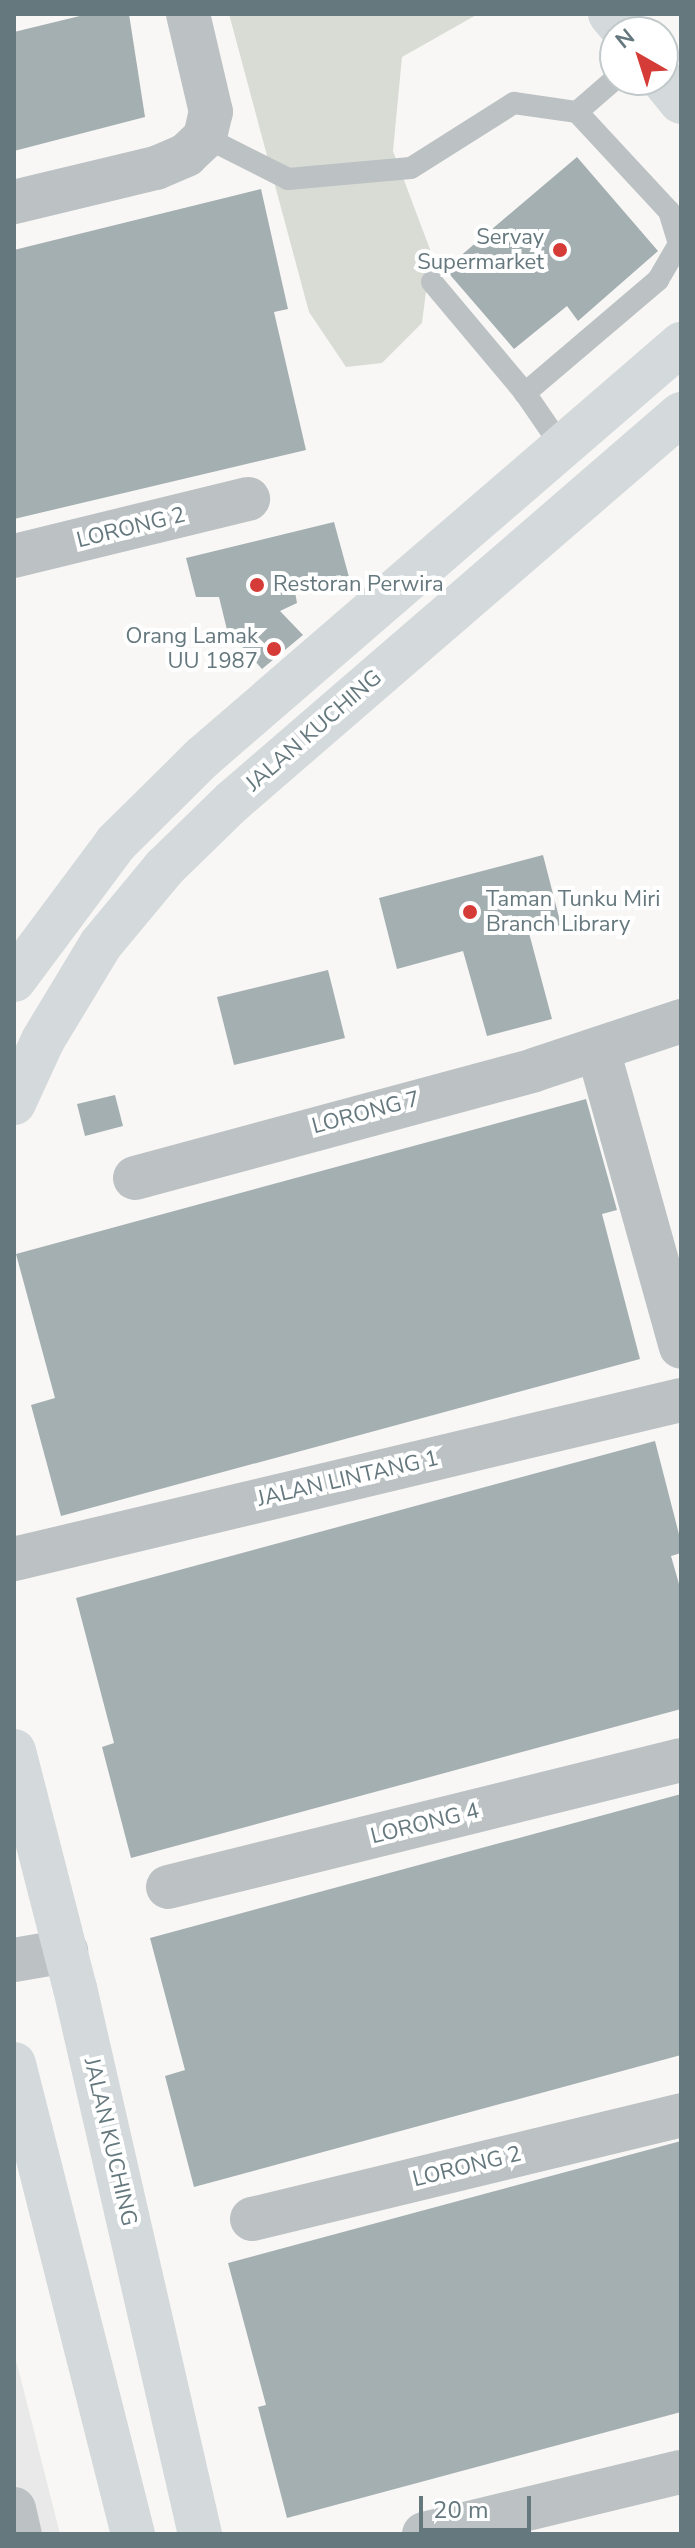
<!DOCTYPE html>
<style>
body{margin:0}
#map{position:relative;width:695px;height:2548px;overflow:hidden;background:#f8f7f5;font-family:"Nunito Sans",sans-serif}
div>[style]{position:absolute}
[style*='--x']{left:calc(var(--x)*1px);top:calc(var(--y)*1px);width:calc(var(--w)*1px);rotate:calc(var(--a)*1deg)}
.built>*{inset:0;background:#e8e9e8}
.green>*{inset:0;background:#d9dcd5}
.building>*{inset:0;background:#a4afb2}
.lane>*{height:22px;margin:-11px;padding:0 11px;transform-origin:11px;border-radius:11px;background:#bcc2c4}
.street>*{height:44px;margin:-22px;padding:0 22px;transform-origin:22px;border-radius:22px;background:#bcc2c4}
.secondary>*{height:44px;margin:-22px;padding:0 22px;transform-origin:22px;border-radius:22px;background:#d4d9db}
.dots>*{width:22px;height:22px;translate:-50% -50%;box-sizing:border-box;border:4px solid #fff;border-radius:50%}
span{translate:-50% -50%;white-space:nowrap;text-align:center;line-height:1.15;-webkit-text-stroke:8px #fff;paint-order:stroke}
.poi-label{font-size:22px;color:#65787e}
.right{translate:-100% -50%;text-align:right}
.left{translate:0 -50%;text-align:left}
.street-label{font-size:22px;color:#65787e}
.frame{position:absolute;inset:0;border:16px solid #65787e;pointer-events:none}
.north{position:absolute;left:599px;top:16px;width:80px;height:80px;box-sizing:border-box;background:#fff;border:2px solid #c1c9cb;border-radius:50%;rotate:321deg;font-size:22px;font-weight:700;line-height:32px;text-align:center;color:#65787e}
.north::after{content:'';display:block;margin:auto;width:28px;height:36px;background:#d53b37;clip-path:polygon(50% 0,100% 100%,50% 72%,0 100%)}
.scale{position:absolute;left:419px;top:2496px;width:112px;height:36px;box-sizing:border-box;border:4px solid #65787e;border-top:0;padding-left:10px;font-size:24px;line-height:28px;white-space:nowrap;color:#65787e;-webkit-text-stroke:6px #fff;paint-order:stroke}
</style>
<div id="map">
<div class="built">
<i style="clip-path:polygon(14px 2352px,60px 2534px,14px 2534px)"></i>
</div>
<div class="green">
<i style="clip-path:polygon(229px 14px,478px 14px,402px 57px,393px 151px,431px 252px,422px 323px,382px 363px,346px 367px,309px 312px)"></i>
</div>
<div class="building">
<i style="clip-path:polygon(88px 14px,129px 14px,145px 117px,14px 151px,14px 32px)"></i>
<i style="clip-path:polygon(577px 157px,658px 251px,578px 321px,567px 306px,514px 349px,445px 269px)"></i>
<i style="clip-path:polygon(261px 189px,288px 309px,274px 312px,306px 450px,14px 519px,14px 250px)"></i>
<i style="clip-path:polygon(334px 522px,349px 577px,295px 592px,297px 603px,280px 611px,303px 635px,262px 669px,227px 630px,219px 597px,196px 597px,186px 558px)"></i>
<i style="clip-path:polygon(543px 855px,561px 925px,529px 933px,552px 1019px,487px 1036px,463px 951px,397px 969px,379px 898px)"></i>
<i style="clip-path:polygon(328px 970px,345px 1038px,234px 1065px,217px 997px)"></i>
<i style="clip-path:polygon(115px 1095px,123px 1126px,85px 1136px,77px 1104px)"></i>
<i style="clip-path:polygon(586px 1099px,617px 1210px,602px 1214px,640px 1359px,61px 1516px,31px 1405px,55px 1398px,16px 1254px)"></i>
<i style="clip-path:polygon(655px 1441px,681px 1542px,681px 1553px,671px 1556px,681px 1591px,681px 1709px,131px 1858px,102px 1747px,114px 1743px,76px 1598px)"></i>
<i style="clip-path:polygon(681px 1794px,681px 2055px,194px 2187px,165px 2076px,185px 2070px,150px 1938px)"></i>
<i style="clip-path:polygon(681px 2141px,681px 2412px,287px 2518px,258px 2407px,266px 2405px,228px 2263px)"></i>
</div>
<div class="lane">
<i style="--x:577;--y:112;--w:50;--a:-41"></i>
<i style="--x:205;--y:137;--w:93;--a:26.8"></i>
<i style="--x:288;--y:179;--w:123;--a:-5.1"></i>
<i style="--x:411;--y:168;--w:122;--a:-32.3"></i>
<i style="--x:514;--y:103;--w:64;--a:8.1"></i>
<i style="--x:577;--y:112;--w:135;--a:47.1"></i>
<i style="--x:669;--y:211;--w:34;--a:73"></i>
<i style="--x:679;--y:244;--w:42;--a:120.3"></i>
<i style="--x:658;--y:280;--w:175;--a:139.6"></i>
<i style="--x:525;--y:393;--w:65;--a:55.6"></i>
<i style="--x:432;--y:282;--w:145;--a:50"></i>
</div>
<div class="street">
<i style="--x:14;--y:202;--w:146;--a:-13.5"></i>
<i style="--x:156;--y:168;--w:33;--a:-23"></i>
<i style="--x:186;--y:155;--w:26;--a:-43"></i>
<i style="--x:205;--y:137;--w:26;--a:-77"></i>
<i style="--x:211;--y:112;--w:101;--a:-103.2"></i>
<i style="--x:14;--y:556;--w:241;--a:-13.7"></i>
<i style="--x:598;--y:1050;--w:308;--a:74.4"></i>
<i style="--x:135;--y:1178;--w:413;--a:-15.1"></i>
<i style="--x:534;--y:1070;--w:155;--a:-18.4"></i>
<i style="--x:14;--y:1559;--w:686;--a:-13.41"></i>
<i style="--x:168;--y:1887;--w:528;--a:-13.9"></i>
<i style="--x:14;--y:1960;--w:53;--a:-9.8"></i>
<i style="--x:252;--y:2219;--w:441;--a:-13.6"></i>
<i style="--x:14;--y:2509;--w:26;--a:77"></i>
<i style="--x:424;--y:2534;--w:264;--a:-13.6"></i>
</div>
<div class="secondary">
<i style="--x:610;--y:14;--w:23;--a:50"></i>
<i style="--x:663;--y:80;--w:28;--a:51"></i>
<i style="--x:14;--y:980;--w:171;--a:-53.3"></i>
<i style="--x:116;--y:843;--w:122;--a:-44.7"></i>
<i style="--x:203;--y:757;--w:632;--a:-40.83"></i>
<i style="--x:14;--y:1103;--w:69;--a:-65.3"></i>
<i style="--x:43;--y:1040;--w:112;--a:-58.9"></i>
<i style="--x:101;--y:944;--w:99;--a:-50.3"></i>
<i style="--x:164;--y:868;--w:96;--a:-44.2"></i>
<i style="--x:233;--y:801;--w:592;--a:-40.82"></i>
<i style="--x:14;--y:1751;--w:245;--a:75.6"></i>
<i style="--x:75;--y:1988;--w:560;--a:77.11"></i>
<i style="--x:14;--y:2064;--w:485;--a:75.8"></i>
</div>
<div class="dots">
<i style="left:560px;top:250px;background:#d53b37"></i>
<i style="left:257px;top:585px;background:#d53b37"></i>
<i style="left:274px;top:649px;background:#d53b37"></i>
<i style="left:470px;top:912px;background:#d53b37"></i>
</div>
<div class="poi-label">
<span class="right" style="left:544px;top:250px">Servay<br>Supermarket</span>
<span class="left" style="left:273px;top:585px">Restoran Perwira</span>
<span class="right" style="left:258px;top:649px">Orang Lamak<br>UU 1987</span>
<span class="left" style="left:486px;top:912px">Taman Tunku Miri<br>Branch Library</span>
</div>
<div class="street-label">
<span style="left:131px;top:528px;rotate:-14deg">LORONG 2</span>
<span style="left:314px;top:731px;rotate:-41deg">JALAN KUCHING</span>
<span style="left:366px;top:1113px;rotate:-15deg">LORONG 7</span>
<span style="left:348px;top:1479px;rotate:-13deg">JALAN LINTANG 1</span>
<span style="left:425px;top:1824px;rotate:-14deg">LORONG 4</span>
<span style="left:110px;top:2142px;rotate:77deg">JALAN KUCHING</span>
<span style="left:467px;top:2167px;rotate:-14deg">LORONG 2</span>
</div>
<div class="frame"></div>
<div class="north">N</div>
<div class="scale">20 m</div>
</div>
